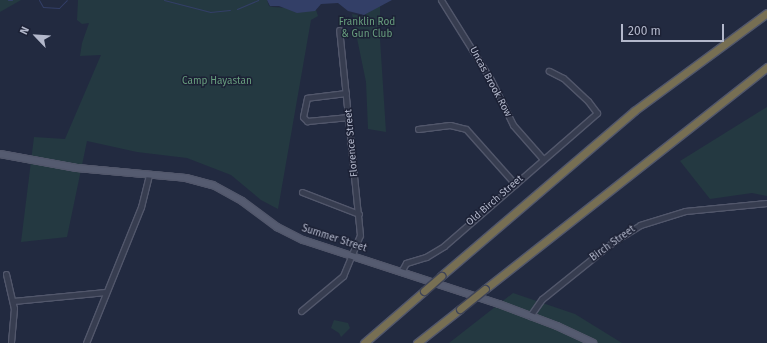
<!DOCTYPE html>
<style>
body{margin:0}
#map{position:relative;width:767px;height:343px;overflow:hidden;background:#222a40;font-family:"Fira Sans",sans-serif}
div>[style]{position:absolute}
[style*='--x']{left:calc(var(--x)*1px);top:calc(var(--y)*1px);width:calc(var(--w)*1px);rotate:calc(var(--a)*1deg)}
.green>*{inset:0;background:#243941}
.water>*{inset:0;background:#333f67}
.stream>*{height:1px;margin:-0.5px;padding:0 0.5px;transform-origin:0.5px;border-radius:0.5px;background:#333f67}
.roads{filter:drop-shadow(1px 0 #52576b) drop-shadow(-1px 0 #52576b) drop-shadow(0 1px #52576b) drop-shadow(0 -1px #52576b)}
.minor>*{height:5px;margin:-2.5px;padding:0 2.5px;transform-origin:2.5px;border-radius:2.5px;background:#373d50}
.major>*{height:6px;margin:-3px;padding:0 3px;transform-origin:3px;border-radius:3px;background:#555b70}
.highway>*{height:7px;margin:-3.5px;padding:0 3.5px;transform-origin:3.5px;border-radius:3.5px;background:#776f53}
.bridges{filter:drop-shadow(1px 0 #3f4458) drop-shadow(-1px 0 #3f4458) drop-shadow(0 1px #3f4458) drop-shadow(0 -1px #3f4458)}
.highway-bridge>*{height:7px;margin:-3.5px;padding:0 3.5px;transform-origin:3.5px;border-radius:3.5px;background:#776f53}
span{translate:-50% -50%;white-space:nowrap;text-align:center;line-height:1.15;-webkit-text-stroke:3px #1c2135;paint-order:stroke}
.park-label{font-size:10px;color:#689e7e}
.street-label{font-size:10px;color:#b3b8cb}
.north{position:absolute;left:16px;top:16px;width:40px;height:40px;-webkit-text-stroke:3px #1c2135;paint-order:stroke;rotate:295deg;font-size:11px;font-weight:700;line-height:16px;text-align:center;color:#b3b8cb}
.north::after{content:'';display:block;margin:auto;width:14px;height:18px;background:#b3b8cb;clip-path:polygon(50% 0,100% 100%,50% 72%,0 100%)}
.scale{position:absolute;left:621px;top:24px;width:103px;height:18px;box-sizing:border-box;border:2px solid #b3b8cb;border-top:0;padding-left:5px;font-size:12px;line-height:14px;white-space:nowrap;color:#b3b8cb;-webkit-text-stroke:3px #1c2135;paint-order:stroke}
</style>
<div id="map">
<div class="green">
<i style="clip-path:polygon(0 0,21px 0,0 12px)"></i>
<i style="clip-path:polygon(78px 0,267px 0,269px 6px,273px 7px,316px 10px,318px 16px,311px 20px,278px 209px,261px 200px,231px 175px,187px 158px,137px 152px,87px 141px,67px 237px,21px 242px,34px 137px,65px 139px,101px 55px,80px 56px,82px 43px,89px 23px,82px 24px,77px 20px)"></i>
<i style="clip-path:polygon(380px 4px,380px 39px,386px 132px,368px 129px,366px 82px,352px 14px,363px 16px)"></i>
<i style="clip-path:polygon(767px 107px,767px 196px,752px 193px,710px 199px,680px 161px)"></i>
<i style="clip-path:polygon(513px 293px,575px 314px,622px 343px,449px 343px)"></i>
<i style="clip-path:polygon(334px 320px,348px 323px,350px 328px,341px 337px,339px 333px,331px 328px)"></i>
</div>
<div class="water">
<i style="clip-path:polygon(267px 0,392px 0,364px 15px,348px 11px,338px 3px,321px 4px,315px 11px,297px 13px,279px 6px,270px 6px)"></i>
</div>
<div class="stream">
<i style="--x:8;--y:0;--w:4;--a:0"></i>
<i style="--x:39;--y:0;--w:8;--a:60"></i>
<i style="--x:43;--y:7;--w:16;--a:4"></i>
<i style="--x:59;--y:8;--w:11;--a:-45"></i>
<i style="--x:164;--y:0;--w:48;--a:14.6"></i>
<i style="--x:210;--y:12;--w:20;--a:-6"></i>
<i style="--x:237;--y:9;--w:23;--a:-23"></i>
</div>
<div class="roads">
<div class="minor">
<i style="--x:441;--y:0;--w:94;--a:58"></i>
<i style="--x:491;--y:80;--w:50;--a:63.9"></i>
<i style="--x:513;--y:125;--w:45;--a:48.6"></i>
<i style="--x:346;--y:93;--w:39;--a:173"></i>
<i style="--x:307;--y:98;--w:19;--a:102"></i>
<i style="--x:303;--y:117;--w:6;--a:45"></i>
<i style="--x:307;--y:121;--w:42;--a:-5.4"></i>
<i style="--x:418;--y:129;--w:32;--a:-7"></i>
<i style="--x:450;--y:125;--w:16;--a:14"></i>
<i style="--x:466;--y:129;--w:74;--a:48.3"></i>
<i style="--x:302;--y:192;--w:61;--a:21.1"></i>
<i style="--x:401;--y:272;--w:10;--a:-61"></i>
<i style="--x:406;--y:263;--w:21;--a:-17"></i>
<i style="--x:426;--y:257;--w:21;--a:-31"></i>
<i style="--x:444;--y:246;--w:203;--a:-41"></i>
<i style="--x:597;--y:113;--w:15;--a:-127"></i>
<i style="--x:588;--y:101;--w:34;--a:-137"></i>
<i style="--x:563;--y:78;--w:16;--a:-153"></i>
<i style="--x:6;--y:274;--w:35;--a:77"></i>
<i style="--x:14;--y:308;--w:35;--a:95"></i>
<i style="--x:13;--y:301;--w:93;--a:-5.5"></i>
<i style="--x:301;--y:311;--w:55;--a:-39.8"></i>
<i style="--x:343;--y:276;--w:44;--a:-67.5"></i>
<i style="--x:360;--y:235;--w:206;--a:-95.8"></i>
<i style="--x:530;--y:316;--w:21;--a:-55"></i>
<i style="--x:542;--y:299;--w:91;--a:-38.8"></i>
<i style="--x:613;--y:242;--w:32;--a:-32"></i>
<i style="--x:640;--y:225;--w:47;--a:-17.3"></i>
<i style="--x:685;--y:211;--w:82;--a:-5.6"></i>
<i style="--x:86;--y:343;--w:147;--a:-68"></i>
<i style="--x:141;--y:207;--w:34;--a:-76"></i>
</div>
<div class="major">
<i style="--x:0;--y:154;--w:78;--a:10.3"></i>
<i style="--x:77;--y:168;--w:109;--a:5.2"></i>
<i style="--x:186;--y:178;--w:28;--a:15"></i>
<i style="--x:213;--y:185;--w:33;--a:29"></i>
<i style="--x:242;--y:201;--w:44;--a:36.6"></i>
<i style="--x:277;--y:227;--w:29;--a:27"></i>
<i style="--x:303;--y:240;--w:206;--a:18.1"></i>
<i style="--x:499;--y:304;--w:62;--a:20.8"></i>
<i style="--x:557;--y:326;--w:40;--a:25"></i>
</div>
<div class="highway">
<i style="--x:441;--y:276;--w:254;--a:-40.5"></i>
<i style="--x:634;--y:111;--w:165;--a:-36.4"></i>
<i style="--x:485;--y:289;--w:359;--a:-38.2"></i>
<i style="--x:364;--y:343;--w:79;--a:-40.9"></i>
<i style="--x:417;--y:343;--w:55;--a:-38.3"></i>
</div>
</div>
<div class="bridges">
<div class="highway-bridge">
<i style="--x:424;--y:291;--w:23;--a:-41"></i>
<i style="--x:460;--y:309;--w:32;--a:-39"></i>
</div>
</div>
<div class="park-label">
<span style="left:367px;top:28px">Franklin Rod<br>&amp; Gun Club</span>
<span style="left:217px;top:82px">Camp Hayastan</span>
</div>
<div class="street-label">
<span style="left:490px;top:82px;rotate:62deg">Uncas Brook Row</span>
<span style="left:352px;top:143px;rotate:-95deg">Florence Street</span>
<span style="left:495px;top:201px;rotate:-41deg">Old Birch Street</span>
<span style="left:334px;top:239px;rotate:18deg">Summer Street</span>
<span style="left:613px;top:244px;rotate:-36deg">Birch Street</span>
</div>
<div class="north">N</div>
<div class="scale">200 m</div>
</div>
